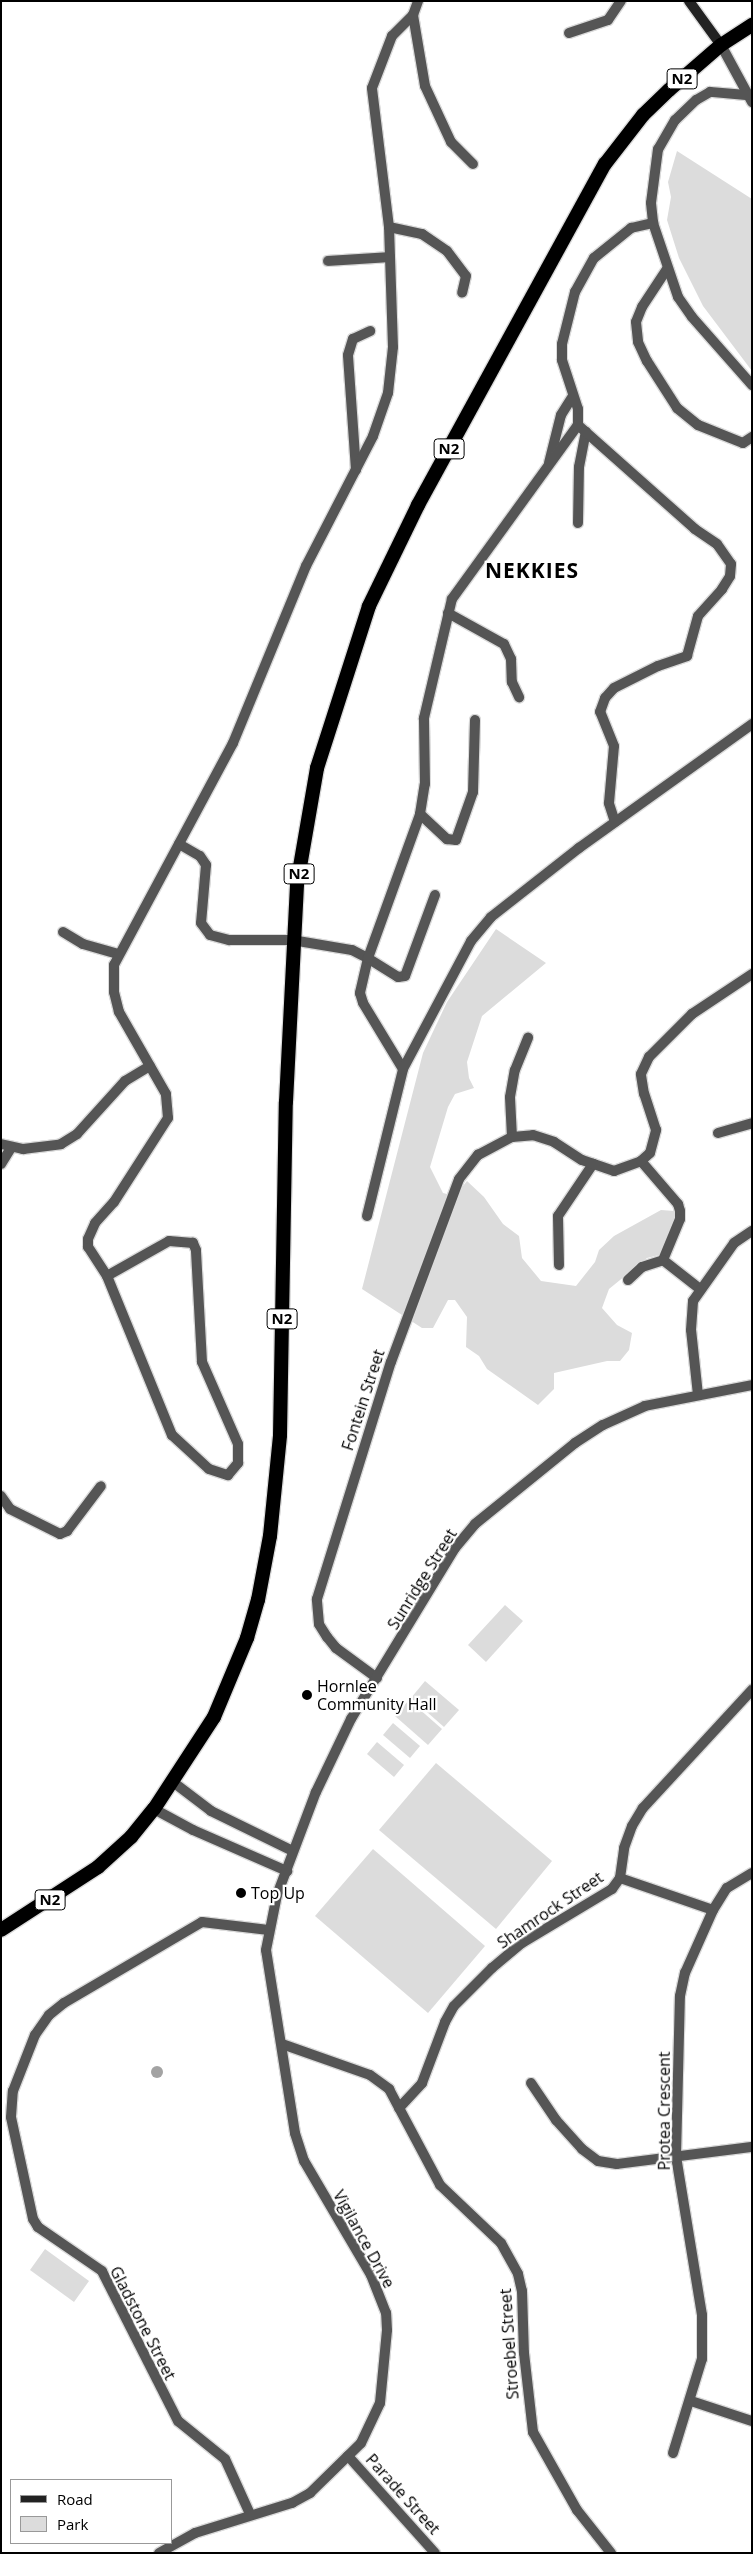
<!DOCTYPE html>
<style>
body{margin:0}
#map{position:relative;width:753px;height:2554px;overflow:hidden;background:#fff;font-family:"Open Sans",sans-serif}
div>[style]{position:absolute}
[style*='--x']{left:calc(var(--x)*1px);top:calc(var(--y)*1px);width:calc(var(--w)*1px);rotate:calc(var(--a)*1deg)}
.green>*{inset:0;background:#dcdcdc}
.water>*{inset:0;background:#a3a3a3}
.round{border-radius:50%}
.roads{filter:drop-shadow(1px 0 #dbdbdb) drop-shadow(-1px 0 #dbdbdb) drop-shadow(0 1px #dbdbdb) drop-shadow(0 -1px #dbdbdb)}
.minor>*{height:10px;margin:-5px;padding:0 5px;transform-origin:5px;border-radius:5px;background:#555}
.secondary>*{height:10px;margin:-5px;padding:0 5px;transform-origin:5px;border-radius:5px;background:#222}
.trunk>*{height:14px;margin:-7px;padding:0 7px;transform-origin:7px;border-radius:7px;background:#000}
.dots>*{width:14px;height:14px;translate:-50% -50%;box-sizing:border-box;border:2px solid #fff;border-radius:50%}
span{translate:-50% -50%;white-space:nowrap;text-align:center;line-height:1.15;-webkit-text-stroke:4.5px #fff;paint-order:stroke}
.shield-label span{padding:1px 4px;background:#fff;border:1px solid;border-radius:4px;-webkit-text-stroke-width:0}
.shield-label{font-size:15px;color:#000;font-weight:700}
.street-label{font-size:16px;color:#000}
.poi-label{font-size:16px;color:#000}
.left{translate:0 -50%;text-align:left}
.district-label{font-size:21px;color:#000;font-weight:700;letter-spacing:1px}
.frame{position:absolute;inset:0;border:2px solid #000;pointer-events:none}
.legend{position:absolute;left:10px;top:2479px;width:162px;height:65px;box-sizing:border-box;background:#fff;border:1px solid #999;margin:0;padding:6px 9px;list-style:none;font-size:15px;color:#000}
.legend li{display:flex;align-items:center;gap:10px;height:25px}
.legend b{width:25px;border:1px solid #999}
</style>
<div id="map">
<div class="green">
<i style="clip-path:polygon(677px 151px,752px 199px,752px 371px,703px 306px,679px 258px,667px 220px,671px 197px,668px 182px)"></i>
<i style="clip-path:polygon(496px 929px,546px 963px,482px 1016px,467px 1062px,469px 1078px,474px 1088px,455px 1094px,448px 1107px,430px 1167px,443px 1193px,455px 1196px,467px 1181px,484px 1197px,503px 1224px,519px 1236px,522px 1258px,541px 1281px,576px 1286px,595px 1262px,599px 1250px,614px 1236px,661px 1210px,674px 1211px,674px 1223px,659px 1255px,647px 1258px,609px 1289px,602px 1308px,617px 1325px,632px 1333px,629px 1350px,620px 1361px,607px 1361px,554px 1373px,554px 1389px,538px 1405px,487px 1369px,479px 1356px,466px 1347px,467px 1317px,455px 1300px,448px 1300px,433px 1328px,422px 1328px,362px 1289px,423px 1053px,447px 1002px)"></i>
<i style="clip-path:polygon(505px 1605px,523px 1621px,486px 1662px,468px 1645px)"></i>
<i style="clip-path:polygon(425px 1681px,459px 1710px,444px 1727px,411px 1698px)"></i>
<i style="clip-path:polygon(409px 1700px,442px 1729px,428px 1745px,395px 1716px)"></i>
<i style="clip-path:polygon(393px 1723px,420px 1746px,410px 1758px,383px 1735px)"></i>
<i style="clip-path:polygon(377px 1742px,404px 1765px,394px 1777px,367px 1754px)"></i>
<i style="clip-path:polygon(436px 1763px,552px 1861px,496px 1929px,379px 1830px)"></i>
<i style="clip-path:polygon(373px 1849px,485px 1946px,428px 2013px,315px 1916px)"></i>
<i style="clip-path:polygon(45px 2249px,89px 2281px,74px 2302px,30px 2270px)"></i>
</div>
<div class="water">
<i class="round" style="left:151px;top:2066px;width:12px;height:12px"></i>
</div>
<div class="roads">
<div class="minor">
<i style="--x:413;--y:15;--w:72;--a:80.4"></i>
<i style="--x:425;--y:86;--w:62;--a:65.1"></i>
<i style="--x:451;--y:142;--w:31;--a:45"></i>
<i style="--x:569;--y:33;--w:41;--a:-18.4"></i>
<i style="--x:608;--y:20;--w:23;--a:-56"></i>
<i style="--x:721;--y:45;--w:65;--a:61.5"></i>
<i style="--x:746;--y:95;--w:36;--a:-175"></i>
<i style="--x:710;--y:92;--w:16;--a:150"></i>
<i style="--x:696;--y:100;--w:29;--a:136"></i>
<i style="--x:675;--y:120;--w:34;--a:120"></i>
<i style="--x:658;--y:149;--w:54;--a:97.4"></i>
<i style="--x:651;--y:203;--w:20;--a:84"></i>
<i style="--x:653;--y:223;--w:78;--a:71.3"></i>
<i style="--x:678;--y:297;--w:24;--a:55"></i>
<i style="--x:692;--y:317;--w:91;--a:48.6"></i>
<i style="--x:389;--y:227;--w:34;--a:12"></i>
<i style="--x:422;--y:234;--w:30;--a:34"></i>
<i style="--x:447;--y:251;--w:31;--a:53"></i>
<i style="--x:466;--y:276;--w:17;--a:103"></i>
<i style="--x:328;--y:261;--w:62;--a:-3.7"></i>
<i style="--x:667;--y:269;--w:45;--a:123.3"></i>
<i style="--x:642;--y:307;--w:16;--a:112"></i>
<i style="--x:636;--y:322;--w:20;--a:84"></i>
<i style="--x:638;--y:342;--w:21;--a:65"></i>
<i style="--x:647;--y:361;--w:56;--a:57.4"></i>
<i style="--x:677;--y:408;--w:27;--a:39"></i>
<i style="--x:698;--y:425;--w:48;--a:21.8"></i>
<i style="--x:743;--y:443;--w:11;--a:-34"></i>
<i style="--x:549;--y:463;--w:49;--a:-76"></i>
<i style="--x:561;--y:415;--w:22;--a:-58"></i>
<i style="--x:356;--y:470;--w:115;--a:-94"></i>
<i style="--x:348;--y:355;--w:17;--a:-73"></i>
<i style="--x:353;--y:339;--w:19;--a:-25"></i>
<i style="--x:578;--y:523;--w:56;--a:-89"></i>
<i style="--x:579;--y:467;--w:36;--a:-79"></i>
<i style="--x:448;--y:613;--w:64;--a:29"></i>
<i style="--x:504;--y:644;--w:17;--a:65"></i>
<i style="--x:511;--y:659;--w:23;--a:88"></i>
<i style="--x:512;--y:682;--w:17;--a:65"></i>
<i style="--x:420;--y:814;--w:37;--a:43"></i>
<i style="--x:447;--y:839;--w:9;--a:6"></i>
<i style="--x:456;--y:840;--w:51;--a:-70.5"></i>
<i style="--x:473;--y:792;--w:72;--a:-88.4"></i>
<i style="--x:615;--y:822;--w:20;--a:-108"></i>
<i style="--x:609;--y:803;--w:57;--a:-85"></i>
<i style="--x:614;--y:746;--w:37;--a:-112"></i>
<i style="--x:600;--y:712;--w:15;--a:-70"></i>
<i style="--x:605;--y:698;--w:13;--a:-48"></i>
<i style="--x:614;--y:688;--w:49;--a:-26.6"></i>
<i style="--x:658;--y:666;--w:31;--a:-19"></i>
<i style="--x:687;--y:656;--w:41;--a:-74.6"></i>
<i style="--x:698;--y:616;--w:36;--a:-48"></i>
<i style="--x:722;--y:589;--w:15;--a:-58"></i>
<i style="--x:730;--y:576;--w:12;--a:-85"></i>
<i style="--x:731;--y:564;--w:24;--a:-125"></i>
<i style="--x:717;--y:544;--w:27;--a:-146"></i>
<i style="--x:695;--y:529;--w:157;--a:-138.4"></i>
<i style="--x:578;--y:425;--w:16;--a:-90"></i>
<i style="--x:578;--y:409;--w:52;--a:-108.1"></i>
<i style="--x:562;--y:360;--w:16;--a:-90"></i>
<i style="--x:562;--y:344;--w:54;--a:-76"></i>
<i style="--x:575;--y:292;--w:39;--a:-61"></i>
<i style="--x:594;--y:258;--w:48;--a:-39"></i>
<i style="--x:631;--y:228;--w:23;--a:-13"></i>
<i style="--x:179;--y:844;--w:24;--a:30"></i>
<i style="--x:200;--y:856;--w:11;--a:56"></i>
<i style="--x:206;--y:865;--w:58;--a:94.9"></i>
<i style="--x:201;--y:923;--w:15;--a:53"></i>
<i style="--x:210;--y:935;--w:20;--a:15"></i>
<i style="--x:229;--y:940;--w:63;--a:0"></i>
<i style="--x:292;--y:940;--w:61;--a:9.5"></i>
<i style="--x:352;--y:950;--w:18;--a:27"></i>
<i style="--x:368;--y:958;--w:36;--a:103"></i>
<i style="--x:360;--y:993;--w:10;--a:73"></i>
<i style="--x:363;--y:1003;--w:77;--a:58.8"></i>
<i style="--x:435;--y:895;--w:86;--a:110.3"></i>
<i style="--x:405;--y:976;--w:7;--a:172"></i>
<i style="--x:398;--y:977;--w:36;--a:-148"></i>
<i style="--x:368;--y:958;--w:153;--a:-70.1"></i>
<i style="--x:420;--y:814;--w:30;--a:-81"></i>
<i style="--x:425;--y:784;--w:66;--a:-90.9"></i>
<i style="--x:424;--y:718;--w:122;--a:-76.8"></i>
<i style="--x:452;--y:599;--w:215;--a:-54.1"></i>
<i style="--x:63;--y:932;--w:23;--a:31"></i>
<i style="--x:83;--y:944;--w:36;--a:16"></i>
<i style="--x:718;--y:1133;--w:35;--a:-16"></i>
<i style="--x:512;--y:1137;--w:40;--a:-92.9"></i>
<i style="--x:510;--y:1097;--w:27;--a:-80"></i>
<i style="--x:515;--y:1070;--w:35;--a:-68"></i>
<i style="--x:1;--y:1144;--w:23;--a:13"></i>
<i style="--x:23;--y:1149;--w:38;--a:-7"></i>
<i style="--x:61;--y:1144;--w:19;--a:-32"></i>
<i style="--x:77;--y:1134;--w:72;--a:-47.8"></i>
<i style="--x:125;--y:1081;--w:29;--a:-31"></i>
<i style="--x:641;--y:1161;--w:57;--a:49.3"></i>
<i style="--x:678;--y:1204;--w:7;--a:74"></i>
<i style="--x:680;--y:1211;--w:8;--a:90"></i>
<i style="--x:680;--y:1219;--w:44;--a:112.5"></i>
<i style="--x:663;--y:1260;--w:47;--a:38.1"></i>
<i style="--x:1;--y:1164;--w:19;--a:-58"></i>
<i style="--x:367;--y:1216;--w:151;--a:-76.2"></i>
<i style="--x:403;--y:1069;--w:145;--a:-62"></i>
<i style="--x:471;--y:941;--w:31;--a:-50"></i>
<i style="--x:491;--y:917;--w:112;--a:-38.1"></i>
<i style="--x:579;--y:848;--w:213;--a:-35.6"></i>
<i style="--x:559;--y:1265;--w:49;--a:-91.2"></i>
<i style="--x:558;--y:1216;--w:63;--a:-56.1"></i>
<i style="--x:107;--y:1276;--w:172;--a:67.8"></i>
<i style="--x:172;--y:1435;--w:50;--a:42.6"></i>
<i style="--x:209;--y:1469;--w:20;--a:18"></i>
<i style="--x:228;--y:1475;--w:16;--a:-50"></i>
<i style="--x:238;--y:1463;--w:19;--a:-90"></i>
<i style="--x:238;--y:1444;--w:90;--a:-113.7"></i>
<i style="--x:202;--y:1362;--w:112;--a:-93.1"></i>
<i style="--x:196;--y:1250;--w:8;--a:-113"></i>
<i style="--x:193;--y:1243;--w:24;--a:-175"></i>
<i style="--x:169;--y:1241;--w:71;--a:150.6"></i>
<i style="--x:107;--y:1276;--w:35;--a:-123"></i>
<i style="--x:88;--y:1247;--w:8;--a:-90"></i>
<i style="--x:88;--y:1239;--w:17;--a:-66"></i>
<i style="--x:95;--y:1223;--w:28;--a:-48"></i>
<i style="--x:114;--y:1202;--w:100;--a:-57.3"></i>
<i style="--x:168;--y:1118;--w:24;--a:-95"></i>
<i style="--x:166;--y:1094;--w:95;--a:-119.8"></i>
<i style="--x:119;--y:1012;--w:21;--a:-104"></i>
<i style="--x:114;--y:992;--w:27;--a:-90"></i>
<i style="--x:114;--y:965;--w:252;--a:-61.8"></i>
<i style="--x:233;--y:743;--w:191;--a:-67.6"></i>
<i style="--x:306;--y:566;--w:146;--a:-62.7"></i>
<i style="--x:373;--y:436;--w:46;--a:-70.8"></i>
<i style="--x:388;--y:393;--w:46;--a:-83.8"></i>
<i style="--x:393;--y:347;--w:120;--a:-91.9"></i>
<i style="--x:389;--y:227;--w:140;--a:-97"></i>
<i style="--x:372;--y:88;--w:56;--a:-69"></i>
<i style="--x:392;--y:36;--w:30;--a:-45"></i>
<i style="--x:413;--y:15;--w:15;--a:-70"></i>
<i style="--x:628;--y:1280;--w:19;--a:-43"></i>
<i style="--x:642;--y:1267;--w:22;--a:-18"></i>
<i style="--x:698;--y:1395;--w:65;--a:-96.1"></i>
<i style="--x:691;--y:1330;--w:29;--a:-86"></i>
<i style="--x:693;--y:1301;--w:71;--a:-54.7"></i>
<i style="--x:734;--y:1243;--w:22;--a:-34"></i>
<i style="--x:1;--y:1496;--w:16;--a:55"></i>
<i style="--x:10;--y:1509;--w:56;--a:26.6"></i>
<i style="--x:60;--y:1534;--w:8;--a:-23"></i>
<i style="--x:67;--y:1531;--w:56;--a:-52.9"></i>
<i style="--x:377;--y:1678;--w:51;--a:-143.8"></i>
<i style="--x:336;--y:1648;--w:14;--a:-129"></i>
<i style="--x:327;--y:1637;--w:15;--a:-122"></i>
<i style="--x:319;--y:1624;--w:25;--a:-95"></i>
<i style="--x:317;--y:1599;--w:248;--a:-72.7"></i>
<i style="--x:391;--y:1362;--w:195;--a:-69.6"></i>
<i style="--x:459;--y:1179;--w:31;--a:-52"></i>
<i style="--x:478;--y:1155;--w:38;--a:-28"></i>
<i style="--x:512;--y:1137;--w:21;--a:-5"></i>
<i style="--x:533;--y:1135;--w:22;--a:18"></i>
<i style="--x:554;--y:1142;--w:33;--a:33"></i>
<i style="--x:582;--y:1160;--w:34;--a:19"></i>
<i style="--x:614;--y:1171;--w:29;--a:-20"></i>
<i style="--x:641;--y:1161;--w:12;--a:-42"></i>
<i style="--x:650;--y:1153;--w:24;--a:-75"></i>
<i style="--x:656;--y:1130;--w:38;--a:-108"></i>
<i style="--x:644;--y:1094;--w:20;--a:-99"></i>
<i style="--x:641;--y:1074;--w:19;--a:-65"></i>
<i style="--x:649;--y:1057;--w:61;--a:-45"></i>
<i style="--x:692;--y:1014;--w:72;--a:-33.7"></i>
<i style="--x:173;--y:1782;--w:48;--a:37.3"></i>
<i style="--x:211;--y:1811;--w:91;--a:26"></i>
<i style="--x:154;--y:1809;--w:44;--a:28.3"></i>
<i style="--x:193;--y:1830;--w:103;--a:23.6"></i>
<i style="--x:620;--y:1878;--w:98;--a:19"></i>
<i style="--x:282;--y:2044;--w:93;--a:19.4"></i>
<i style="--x:370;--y:2075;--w:24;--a:36"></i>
<i style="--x:389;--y:2089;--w:109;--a:62"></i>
<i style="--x:440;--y:2185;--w:84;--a:43.6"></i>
<i style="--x:501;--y:2243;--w:35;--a:61"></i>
<i style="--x:518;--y:2274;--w:17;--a:77"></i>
<i style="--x:522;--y:2291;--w:62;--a:88.2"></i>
<i style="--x:524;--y:2353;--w:80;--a:83.5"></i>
<i style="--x:533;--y:2432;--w:90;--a:60.6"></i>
<i style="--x:577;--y:2510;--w:55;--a:51.7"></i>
<i style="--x:531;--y:2083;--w:45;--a:56"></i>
<i style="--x:556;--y:2120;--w:39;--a:48"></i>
<i style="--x:582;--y:2149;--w:20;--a:37"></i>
<i style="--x:598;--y:2161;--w:19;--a:9"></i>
<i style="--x:617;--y:2164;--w:136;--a:-7.2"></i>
<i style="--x:399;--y:2108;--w:34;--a:-47"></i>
<i style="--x:422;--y:2083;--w:65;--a:-69.3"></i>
<i style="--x:445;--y:2022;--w:18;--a:-61"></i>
<i style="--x:454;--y:2006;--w:54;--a:-45"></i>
<i style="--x:492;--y:1968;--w:39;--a:-40"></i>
<i style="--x:522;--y:1943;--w:105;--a:-31"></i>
<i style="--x:612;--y:1889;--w:14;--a:-54"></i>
<i style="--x:620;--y:1878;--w:30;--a:-82"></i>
<i style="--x:624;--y:1848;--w:23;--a:-70"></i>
<i style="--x:632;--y:1826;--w:21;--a:-59"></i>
<i style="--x:643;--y:1808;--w:161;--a:-47.3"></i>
<i style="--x:691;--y:2401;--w:64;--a:18.2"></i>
<i style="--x:673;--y:2453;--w:98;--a:-72.9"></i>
<i style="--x:702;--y:2359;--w:44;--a:-90"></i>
<i style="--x:702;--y:2315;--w:160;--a:-99.3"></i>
<i style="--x:676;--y:2157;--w:161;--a:-88.6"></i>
<i style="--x:680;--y:1996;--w:24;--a:-78"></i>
<i style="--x:685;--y:1973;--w:69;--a:-66"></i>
<i style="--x:713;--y:1910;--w:26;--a:-58"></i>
<i style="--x:727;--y:1888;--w:29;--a:-31"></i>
<i style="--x:348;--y:2456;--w:130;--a:48.1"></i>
<i style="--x:250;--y:2514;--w:60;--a:-114.4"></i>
<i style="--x:225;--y:2459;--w:60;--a:-141"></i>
<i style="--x:178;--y:2421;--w:168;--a:-116.9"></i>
<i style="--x:102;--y:2271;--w:78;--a:-145.5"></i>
<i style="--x:38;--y:2227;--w:9;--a:-122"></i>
<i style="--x:33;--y:2219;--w:104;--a:-102.2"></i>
<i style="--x:11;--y:2117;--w:26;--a:-86"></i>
<i style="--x:13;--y:2091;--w:60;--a:-68.6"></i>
<i style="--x:35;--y:2035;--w:24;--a:-55"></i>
<i style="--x:49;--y:2015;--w:19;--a:-39"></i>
<i style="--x:64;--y:2003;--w:160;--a:-30.4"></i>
<i style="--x:202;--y:1922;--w:67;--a:6.8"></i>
<i style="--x:159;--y:2553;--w:41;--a:-29.1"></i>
<i style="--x:195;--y:2533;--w:102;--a:-17.2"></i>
<i style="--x:292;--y:2503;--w:21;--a:-29"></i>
<i style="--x:310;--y:2493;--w:71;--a:-44.4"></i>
<i style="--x:361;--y:2443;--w:44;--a:-64.6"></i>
<i style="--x:380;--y:2403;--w:73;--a:-84.5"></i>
<i style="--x:387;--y:2330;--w:17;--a:-93"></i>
<i style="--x:386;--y:2313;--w:41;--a:-111.5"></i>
<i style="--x:371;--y:2275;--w:132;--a:-120.4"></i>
<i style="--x:304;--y:2161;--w:29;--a:-108"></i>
<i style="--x:295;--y:2133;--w:185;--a:-99"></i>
<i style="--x:266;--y:1950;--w:56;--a:-78.7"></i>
<i style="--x:277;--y:1895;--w:110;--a:-69.3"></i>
<i style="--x:316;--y:1792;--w:81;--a:-64.4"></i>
<i style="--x:351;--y:1719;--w:200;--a:-58.7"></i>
<i style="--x:455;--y:1548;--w:31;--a:-50"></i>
<i style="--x:475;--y:1524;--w:129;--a:-39"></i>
<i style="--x:575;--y:1443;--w:33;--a:-33"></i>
<i style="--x:603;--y:1425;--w:46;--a:-24.3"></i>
<i style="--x:645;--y:1406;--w:109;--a:-11.1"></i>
</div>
<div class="secondary">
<i style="--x:689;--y:1;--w:54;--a:54"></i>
</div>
<div class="trunk">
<i style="--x:1;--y:1930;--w:116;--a:-33"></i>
<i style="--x:98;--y:1867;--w:45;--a:-42.3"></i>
<i style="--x:131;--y:1837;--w:36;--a:-51"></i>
<i style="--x:154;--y:1809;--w:110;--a:-56.9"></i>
<i style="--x:214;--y:1717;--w:86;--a:-67.3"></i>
<i style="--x:247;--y:1638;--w:40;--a:-74"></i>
<i style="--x:258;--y:1600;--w:65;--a:-79.4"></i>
<i style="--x:270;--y:1536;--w:101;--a:-84.3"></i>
<i style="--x:280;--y:1435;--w:333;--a:-89"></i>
<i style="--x:286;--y:1102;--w:218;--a:-87.1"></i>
<i style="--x:297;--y:884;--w:118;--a:-80.2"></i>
<i style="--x:317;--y:768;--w:170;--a:-72.2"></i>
<i style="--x:369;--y:606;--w:112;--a:-64.1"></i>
<i style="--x:418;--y:505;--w:389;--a:-61.3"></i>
<i style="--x:605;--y:164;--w:62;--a:-52.2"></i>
<i style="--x:643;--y:115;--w:36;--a:-44"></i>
<i style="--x:669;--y:90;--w:69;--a:-40.9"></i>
<i style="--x:721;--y:45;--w:37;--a:-33"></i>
</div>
</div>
<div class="dots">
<i style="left:307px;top:1695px;background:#000"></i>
<i style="left:241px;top:1893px;background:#000"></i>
</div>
<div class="shield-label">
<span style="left:682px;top:79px">N2</span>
<span style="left:449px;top:449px">N2</span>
<span style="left:299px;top:874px">N2</span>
<span style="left:282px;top:1319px">N2</span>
<span style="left:50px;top:1900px">N2</span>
</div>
<div class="street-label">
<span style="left:363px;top:1400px;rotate:-72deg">Fontein Street</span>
<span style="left:422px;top:1579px;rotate:-58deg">Sunridge Street</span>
<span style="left:550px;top:1910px;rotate:-34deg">Shamrock Street</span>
<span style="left:664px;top:2111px;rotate:-90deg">Protea Crescent</span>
<span style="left:364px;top:2239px;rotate:61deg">Vigilance Drive</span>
<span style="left:143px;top:2323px;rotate:63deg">Gladstone Street</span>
<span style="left:509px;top:2344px;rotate:-94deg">Stroebel Street</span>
<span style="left:403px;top:2494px;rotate:48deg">Parade Street</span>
</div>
<div class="poi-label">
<span class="left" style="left:317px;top:1695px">Hornlee<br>Community Hall</span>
<span class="left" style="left:251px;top:1893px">Top Up</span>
</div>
<div class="district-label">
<span style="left:532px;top:570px">NEKKIES</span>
</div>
<div class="frame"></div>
<ul class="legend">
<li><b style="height:6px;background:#222"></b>Road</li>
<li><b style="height:14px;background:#dcdcdc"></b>Park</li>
</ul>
</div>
